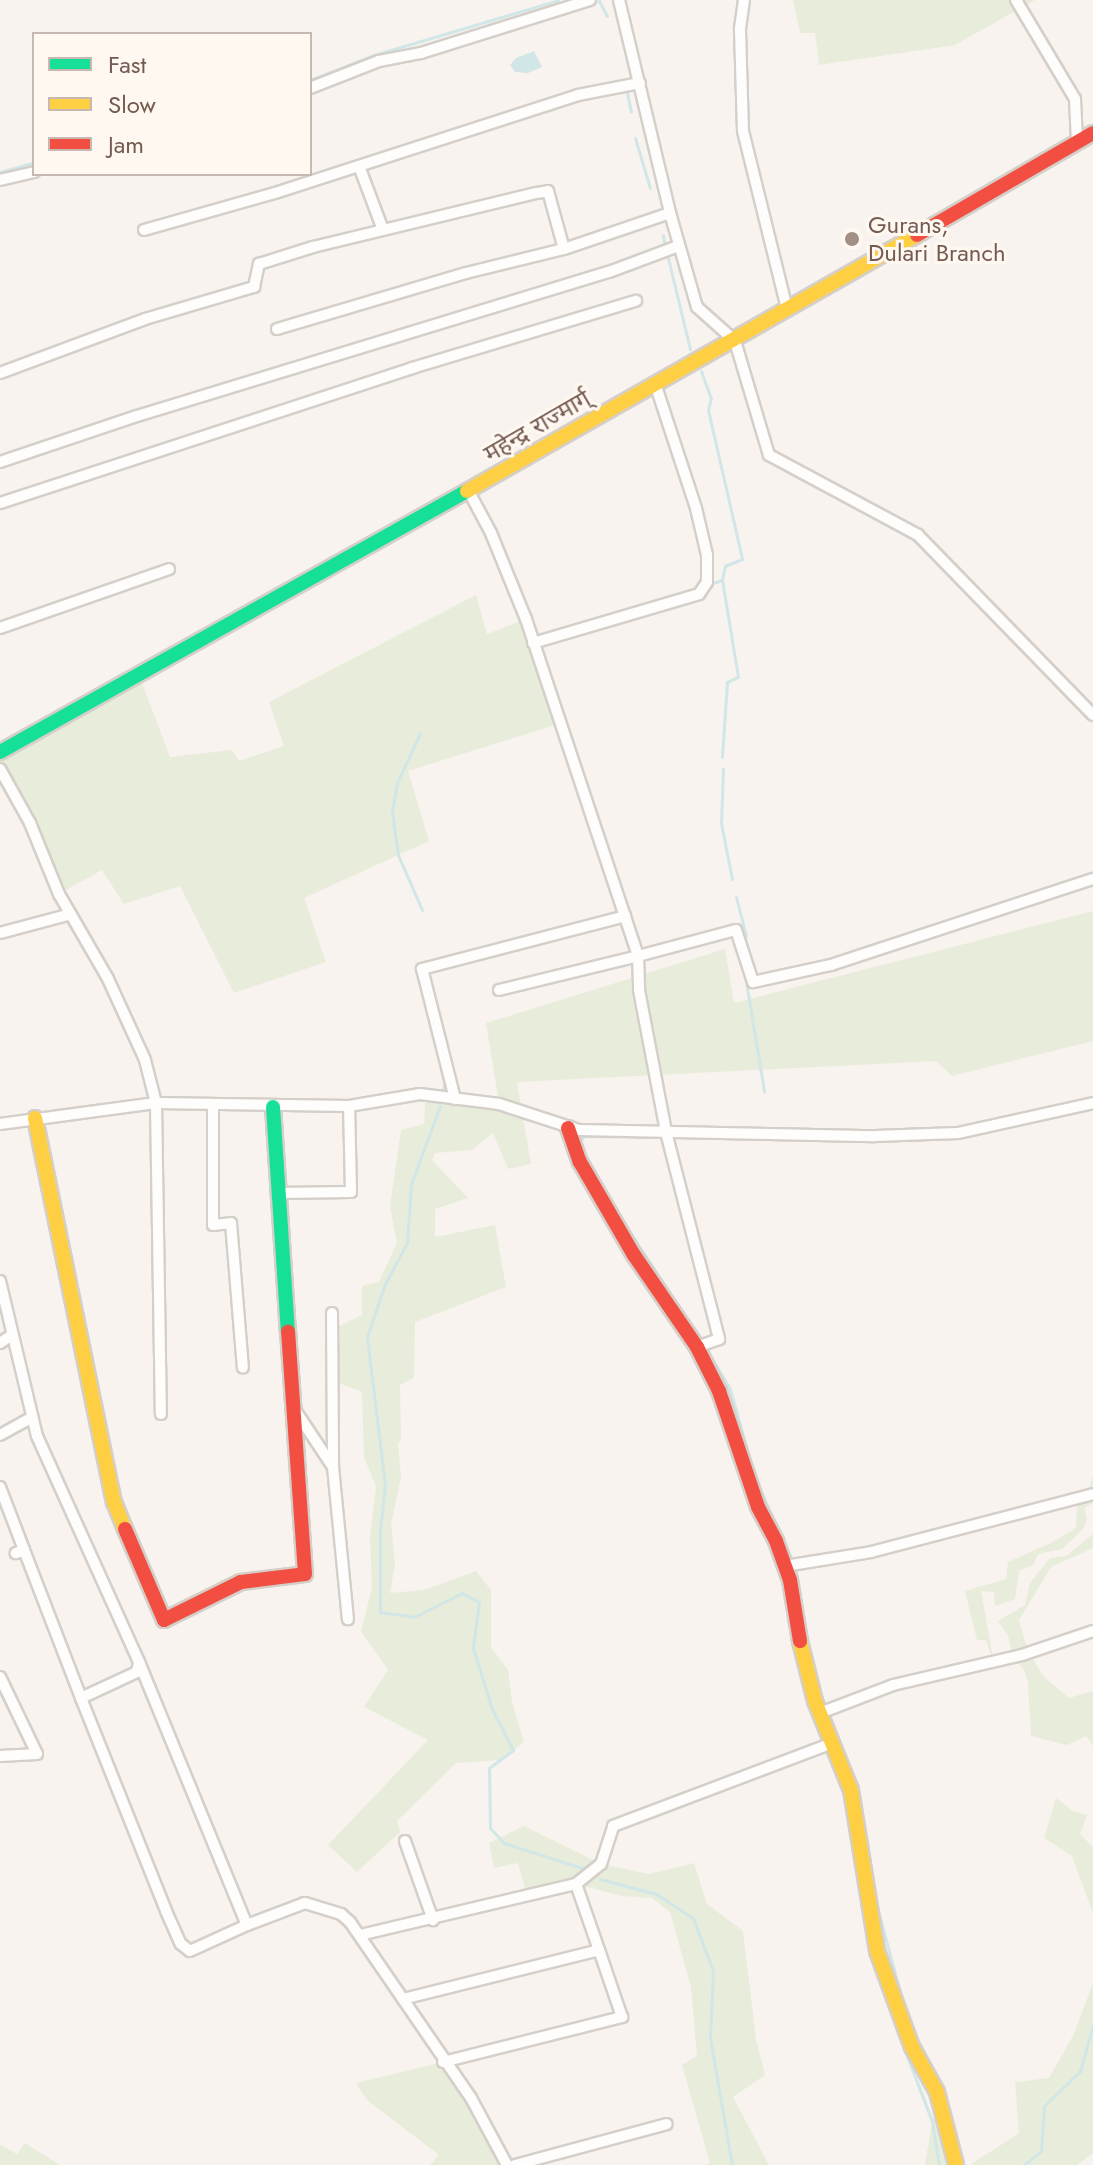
<!DOCTYPE html>
<meta charset="utf-8">
<style>
body{margin:0}
#map{position:relative;width:1093px;height:2165px;overflow:hidden;background:#f8f3ee;font-family:Jost,"Noto Sans Devanagari",sans-serif}
div>[style]{position:absolute}
[style*='--x']{left:calc(var(--x)*1px);top:calc(var(--y)*1px);width:calc(var(--w)*1px);rotate:calc(var(--a)*1deg)}
.green>*{inset:0;background:#e7edda}
.water>*{inset:0;background:#d1e6e6}
.stream>*{height:3px;margin:-1.5px;padding:0 1.5px;transform-origin:1.5px;border-radius:1.5px;background:#d1e6e6}
.roads{filter:drop-shadow(2px 0 #d5cfc9) drop-shadow(-2px 0 #d5cfc9) drop-shadow(0 2px #d5cfc9) drop-shadow(0 -2px #d5cfc9)}
.street>*{height:10px;margin:-5px;padding:0 5px;transform-origin:5px;border-radius:5px;background:#fefdfc}
.fast>*{height:14px;margin:-7px;padding:0 7px;transform-origin:7px;border-radius:7px;background:#16e098}
.slow>*{height:14px;margin:-7px;padding:0 7px;transform-origin:7px;border-radius:7px;background:#ffcf43}
.jam>*{height:14px;margin:-7px;padding:0 7px;transform-origin:7px;border-radius:7px;background:#f24e42}
.dots>*{width:22px;height:22px;translate:-50% -50%;box-sizing:border-box;border:4px solid #fef8f1;border-radius:50%}
span{translate:-50% -50%;white-space:nowrap;text-align:center;line-height:1.15;-webkit-text-stroke:6px #fef8f1;paint-order:stroke}
.poi-label{font-size:24px;color:#745a50}
.left{translate:0 -50%;text-align:left}
.street-label{font-size:24px;color:#745a50}
.legend{position:absolute;left:32px;top:32px;width:280px;height:144px;box-sizing:border-box;background:#fef8f1;border:2px solid #c7b9b1;margin:0;padding:10px 14px;list-style:none;font-size:24px;color:#745a50}
.legend li{display:flex;align-items:center;gap:16px;height:40px}
.legend b{width:40px;border:2px solid #c7b9b1}
</style>
<div id="map">
<div class="green">
<i style="clip-path:polygon(793px 0,1035px 0,955px 45px,819px 65px,815px 33px,800px 33px)"></i>
<i style="clip-path:polygon(476px 595px,487px 634px,526px 619px,561px 723px,408px 771px,429px 841px,304px 898px,326px 962px,234px 993px,180px 886px,124px 904px,102px 870px,59px 894px,0 769px,0 752px,139px 675px,170px 757px,232px 750px,239px 761px,284px 746px,269px 702px)"></i>
<i style="clip-path:polygon(1093px 911px,1093px 1041px,952px 1076px,936px 1061px,517px 1082px,531px 1164px,508px 1169px,493px 1133px,472px 1150px,435px 1153px,432px 1160px,468px 1198px,435px 1209px,435px 1237px,495px 1225px,506px 1287px,415px 1322px,414px 1378px,400px 1385px,401px 1439px,398px 1444px,401px 1477px,391px 1524px,395px 1563px,390px 1593px,424px 1590px,476px 1571px,491px 1590px,491px 1647px,508px 1670px,512px 1702px,524px 1742px,500px 1760px,456px 1763px,397px 1821px,400px 1832px,357px 1872px,328px 1845px,428px 1740px,364px 1707px,388px 1670px,361px 1631px,372px 1588px,370px 1536px,376px 1487px,364px 1457px,362px 1392px,339px 1383px,339px 1326px,362px 1315px,362px 1286px,379px 1282px,397px 1243px,390px 1206px,401px 1130px,424px 1124px,426px 1095px,499px 1103px,486px 1023px,725px 949px,734px 1003px)"></i>
<i style="clip-path:polygon(1093px 1476px,1093px 1503px,1084px 1508px,1087px 1520px,1083px 1529px,1062px 1549px,1038px 1554px,1033px 1565px,1019px 1571px,1015px 1599px,995px 1606px,994px 1592px,981px 1591px,994px 1663px,986px 1640px,977px 1640px,965px 1591px,1006px 1579px,1008px 1562px,1053px 1542px,1076px 1528px,1077px 1499px,1088px 1490px)"></i>
<i style="clip-path:polygon(1093px 1534px,1093px 1548px,1051px 1567px,1019px 1620px,1027px 1647px,1042px 1675px,1069px 1698px,1093px 1691px,1093px 1746px,1086px 1736px,1067px 1745px,1031px 1736px,1028px 1682px,1024px 1670px,1013px 1658px,1008px 1635px,998px 1621px,1025px 1605px,1030px 1583px,1050px 1558px,1066px 1556px)"></i>
<i style="clip-path:polygon(1056px 1798px,1073px 1811px,1087px 1815px,1080px 1834px,1093px 1847px,1093px 1913px,1072px 1856px,1044px 1838px)"></i>
<i style="clip-path:polygon(524px 1826px,601px 1864px,649px 1874px,694px 1863px,707px 1904px,743px 1931px,756px 2039px,765px 2075px,733px 2097px,769px 2165px,706px 2165px,710px 2163px,682px 2065px,697px 2056px,691px 1987px,670px 1912px,652px 1898px,622px 1896px,576px 1884px,527px 1896px,518px 1863px,494px 1868px,489px 1843px)"></i>
<i style="clip-path:polygon(1093px 1983px,1093px 2153px,1077px 2165px,970px 2165px,1019px 2133px,1015px 2082px,1049px 2078px,1074px 2034px)"></i>
<i style="clip-path:polygon(443px 2062px,507px 2165px,430px 2165px,439px 2155px,367px 2100px,356px 2083px)"></i>
<i style="clip-path:polygon(941px 2106px,956px 2165px,925px 2165px,932px 2121px)"></i>
<i style="clip-path:polygon(25px 2143px,60px 2165px,0 2165px,0 2145px,17px 2154px)"></i>
</div>
<div class="water">
<i style="clip-path:polygon(534px 51px,542px 67px,528px 73px,515px 72px,510px 65px,516px 58px)"></i>
</div>
<div class="stream">
<i style="--x:599;--y:1;--w:17;--a:62"></i>
<i style="--x:310;--y:80;--w:69;--a:-21.3"></i>
<i style="--x:374;--y:55;--w:192;--a:-16.6"></i>
<i style="--x:627;--y:93;--w:19;--a:78"></i>
<i style="--x:635;--y:138;--w:52;--a:73.3"></i>
<i style="--x:0;--y:172;--w:35;--a:-16"></i>
<i style="--x:663;--y:235;--w:12;--a:81"></i>
<i style="--x:667;--y:254;--w:98;--a:76.4"></i>
<i style="--x:701;--y:371;--w:29;--a:70"></i>
<i style="--x:711;--y:398;--w:12;--a:104"></i>
<i style="--x:708;--y:410;--w:153;--a:77.1"></i>
<i style="--x:742;--y:559;--w:18;--a:158"></i>
<i style="--x:725;--y:566;--w:14;--a:102"></i>
<i style="--x:722;--y:580;--w:9;--a:162"></i>
<i style="--x:722;--y:580;--w:98;--a:80.6"></i>
<i style="--x:738;--y:677;--w:12;--a:156"></i>
<i style="--x:727;--y:682;--w:75;--a:93.8"></i>
<i style="--x:420;--y:733;--w:55;--a:114.7"></i>
<i style="--x:397;--y:783;--w:29;--a:100"></i>
<i style="--x:392;--y:812;--w:43;--a:82.1"></i>
<i style="--x:398;--y:855;--w:60;--a:66.4"></i>
<i style="--x:723;--y:769;--w:54;--a:92.1"></i>
<i style="--x:721;--y:823;--w:57;--a:78.9"></i>
<i style="--x:736;--y:897;--w:40;--a:75.6"></i>
<i style="--x:744;--y:970;--w:123;--a:80.6"></i>
<i style="--x:419;--y:979;--w:24;--a:75"></i>
<i style="--x:443;--y:1093;--w:14;--a:-82"></i>
<i style="--x:440;--y:1106;--w:83;--a:110.4"></i>
<i style="--x:411;--y:1184;--w:59;--a:93.9"></i>
<i style="--x:407;--y:1243;--w:47;--a:118.2"></i>
<i style="--x:385;--y:1284;--w:56;--a:108.8"></i>
<i style="--x:367;--y:1337;--w:149;--a:83.1"></i>
<i style="--x:385;--y:1485;--w:45;--a:96.3"></i>
<i style="--x:380;--y:1530;--w:82;--a:90"></i>
<i style="--x:380;--y:1612;--w:34;--a:8"></i>
<i style="--x:414;--y:1617;--w:54;--a:-26.6"></i>
<i style="--x:462;--y:1593;--w:19;--a:28"></i>
<i style="--x:479;--y:1602;--w:46;--a:97.4"></i>
<i style="--x:473;--y:1648;--w:64;--a:72.7"></i>
<i style="--x:492;--y:1709;--w:46;--a:62.9"></i>
<i style="--x:513;--y:1750;--w:30;--a:143"></i>
<i style="--x:489;--y:1768;--w:60;--a:89"></i>
<i style="--x:490;--y:1828;--w:21;--a:47"></i>
<i style="--x:504;--y:1843;--w:88;--a:17.8"></i>
<i style="--x:698;--y:1138;--w:13;--a:0"></i>
<i style="--x:578;--y:1141;--w:9;--a:-36"></i>
<i style="--x:585;--y:1136;--w:75;--a:0.8"></i>
<i style="--x:616;--y:1211;--w:152;--a:56.8"></i>
<i style="--x:707;--y:1350;--w:45;--a:59.5"></i>
<i style="--x:730;--y:1389;--w:71;--a:74.4"></i>
<i style="--x:757;--y:1483;--w:85;--a:65.6"></i>
<i style="--x:794;--y:1568;--w:100;--a:79.6"></i>
<i style="--x:835;--y:1733;--w:56;--a:68"></i>
<i style="--x:864;--y:1828;--w:45;--a:81"></i>
<i style="--x:600;--y:1879;--w:58;--a:15"></i>
<i style="--x:656;--y:1894;--w:44;--a:33"></i>
<i style="--x:693;--y:1918;--w:57;--a:69.3"></i>
<i style="--x:713;--y:1971;--w:67;--a:92.6"></i>
<i style="--x:710;--y:2038;--w:129;--a:80.2"></i>
<i style="--x:877;--y:1907;--w:88;--a:74.9"></i>
<i style="--x:885;--y:1993;--w:55;--a:70.9"></i>
<i style="--x:907;--y:2056;--w:70;--a:69"></i>
<i style="--x:932;--y:2121;--w:45;--a:81"></i>
<i style="--x:1024;--y:2165;--w:22;--a:-39"></i>
<i style="--x:1041;--y:2151;--w:45;--a:-86.2"></i>
<i style="--x:1044;--y:2106;--w:50;--a:-44.2"></i>
<i style="--x:1080;--y:2071;--w:48;--a:-74.2"></i>
</div>
<div class="roads">
<div class="street">
<i style="--x:619;--y:0;--w:219;--a:76.5"></i>
<i style="--x:670;--y:213;--w:98;--a:74"></i>
<i style="--x:697;--y:307;--w:51;--a:41.8"></i>
<i style="--x:735;--y:341;--w:119;--a:73.4"></i>
<i style="--x:769;--y:455;--w:169;--a:28.2"></i>
<i style="--x:918;--y:535;--w:251;--a:45.8"></i>
<i style="--x:744;--y:0;--w:30;--a:98"></i>
<i style="--x:740;--y:30;--w:101;--a:88.3"></i>
<i style="--x:743;--y:131;--w:183;--a:76.1"></i>
<i style="--x:1016;--y:0;--w:115;--a:59.2"></i>
<i style="--x:1075;--y:99;--w:43;--a:87.3"></i>
<i style="--x:310;--y:88;--w:74;--a:-21.4"></i>
<i style="--x:379;--y:61;--w:43;--a:-10.8"></i>
<i style="--x:421;--y:53;--w:177;--a:-17.4"></i>
<i style="--x:359;--y:166;--w:68;--a:69.4"></i>
<i style="--x:0;--y:180;--w:35;--a:-13"></i>
<i style="--x:144;--y:230;--w:136;--a:-15.8"></i>
<i style="--x:275;--y:193;--w:318;--a:-17.9"></i>
<i style="--x:578;--y:95;--w:63;--a:-11"></i>
<i style="--x:277;--y:329;--w:197;--a:-16.5"></i>
<i style="--x:466;--y:273;--w:101;--a:-13.8"></i>
<i style="--x:0;--y:373;--w:155;--a:-20.4"></i>
<i style="--x:145;--y:319;--w:114;--a:-16.4"></i>
<i style="--x:254;--y:287;--w:24;--a:-78"></i>
<i style="--x:259;--y:264;--w:57;--a:-17.5"></i>
<i style="--x:313;--y:247;--w:230;--a:-13.6"></i>
<i style="--x:537;--y:193;--w:11;--a:-10"></i>
<i style="--x:548;--y:191;--w:60;--a:74.6"></i>
<i style="--x:564;--y:249;--w:112;--a:-18.8"></i>
<i style="--x:0;--y:462;--w:145;--a:-18.6"></i>
<i style="--x:137;--y:416;--w:493;--a:-17"></i>
<i style="--x:609;--y:272;--w:74;--a:-20.6"></i>
<i style="--x:468;--y:490;--w:49;--a:61.9"></i>
<i style="--x:491;--y:533;--w:93;--a:67.9"></i>
<i style="--x:526;--y:619;--w:355;--a:71.6"></i>
<i style="--x:638;--y:956;--w:101;--a:-14.9"></i>
<i style="--x:736;--y:930;--w:55;--a:71.9"></i>
<i style="--x:753;--y:982;--w:80;--a:-12.3"></i>
<i style="--x:831;--y:965;--w:276;--a:-18.2"></i>
<i style="--x:0;--y:503;--w:434;--a:-18.1"></i>
<i style="--x:412;--y:368;--w:234;--a:-16.7"></i>
<i style="--x:0;--y:628;--w:179;--a:-19.2"></i>
<i style="--x:533;--y:643;--w:173;--a:-16.4"></i>
<i style="--x:699;--y:594;--w:14;--a:-56"></i>
<i style="--x:707;--y:582;--w:27;--a:-90"></i>
<i style="--x:707;--y:555;--w:48;--a:-103.2"></i>
<i style="--x:696;--y:508;--w:132;--a:-108.2"></i>
<i style="--x:0;--y:769;--w:62;--a:60.9"></i>
<i style="--x:30;--y:823;--w:77;--a:67.8"></i>
<i style="--x:59;--y:894;--w:98;--a:60"></i>
<i style="--x:108;--y:979;--w:89;--a:65.4"></i>
<i style="--x:145;--y:1060;--w:44;--a:75.7"></i>
<i style="--x:156;--y:1103;--w:311;--a:89.1"></i>
<i style="--x:0;--y:933;--w:73;--a:-15"></i>
<i style="--x:499;--y:990;--w:143;--a:-13.7"></i>
<i style="--x:638;--y:956;--w:34;--a:88"></i>
<i style="--x:639;--y:990;--w:145;--a:79.2"></i>
<i style="--x:666;--y:1132;--w:214;--a:75.6"></i>
<i style="--x:719;--y:1339;--w:23;--a:160"></i>
<i style="--x:455;--y:1099;--w:134;--a:-104.2"></i>
<i style="--x:422;--y:969;--w:210;--a:-14.6"></i>
<i style="--x:213;--y:1106;--w:119;--a:90"></i>
<i style="--x:213;--y:1225;--w:18;--a:-6"></i>
<i style="--x:231;--y:1223;--w:145;--a:85.3"></i>
<i style="--x:0;--y:1124;--w:157;--a:-7.7"></i>
<i style="--x:156;--y:1103;--w:193;--a:0.9"></i>
<i style="--x:349;--y:1106;--w:72;--a:-9.6"></i>
<i style="--x:420;--y:1094;--w:80;--a:7.2"></i>
<i style="--x:499;--y:1104;--w:84;--a:18"></i>
<i style="--x:579;--y:1130;--w:296;--a:1.2"></i>
<i style="--x:875;--y:1136;--w:83;--a:-2.1"></i>
<i style="--x:958;--y:1133;--w:138;--a:-12.5"></i>
<i style="--x:278;--y:1193;--w:73;--a:-0.8"></i>
<i style="--x:351;--y:1192;--w:86;--a:-91.3"></i>
<i style="--x:0;--y:1281;--w:159;--a:76.6"></i>
<i style="--x:37;--y:1436;--w:248;--a:65.7"></i>
<i style="--x:139;--y:1662;--w:284;--a:67.7"></i>
<i style="--x:247;--y:1925;--w:62;--a:-20.8"></i>
<i style="--x:305;--y:1903;--w:38;--a:17"></i>
<i style="--x:341;--y:1914;--w:12;--a:42"></i>
<i style="--x:350;--y:1922;--w:214;--a:55.5"></i>
<i style="--x:471;--y:2098;--w:76;--a:61.8"></i>
<i style="--x:332;--y:1313;--w:152;--a:89.6"></i>
<i style="--x:0;--y:1343;--w:14;--a:-34"></i>
<i style="--x:295;--y:1410;--w:69;--a:56.3"></i>
<i style="--x:333;--y:1467;--w:153;--a:84.4"></i>
<i style="--x:0;--y:1435;--w:37;--a:-29"></i>
<i style="--x:0;--y:1487;--w:67;--a:69.1"></i>
<i style="--x:24;--y:1550;--w:9;--a:159"></i>
<i style="--x:24;--y:1550;--w:159;--a:68.9"></i>
<i style="--x:785;--y:1566;--w:87;--a:-9.2"></i>
<i style="--x:871;--y:1552;--w:229;--a:-14.6"></i>
<i style="--x:139;--y:1662;--w:10;--a:101"></i>
<i style="--x:137;--y:1672;--w:62;--a:155.1"></i>
<i style="--x:81;--y:1698;--w:229;--a:68.2"></i>
<i style="--x:166;--y:1911;--w:36;--a:66"></i>
<i style="--x:181;--y:1944;--w:11;--a:38"></i>
<i style="--x:190;--y:1951;--w:63;--a:-24.5"></i>
<i style="--x:0;--y:1677;--w:85;--a:64.3"></i>
<i style="--x:37;--y:1754;--w:37;--a:177"></i>
<i style="--x:820;--y:1713;--w:78;--a:-21"></i>
<i style="--x:893;--y:1685;--w:132;--a:-13.1"></i>
<i style="--x:1022;--y:1655;--w:75;--a:-18.7"></i>
<i style="--x:405;--y:1841;--w:84;--a:70.5"></i>
<i style="--x:360;--y:1935;--w:222;--a:-13.3"></i>
<i style="--x:576;--y:1884;--w:32;--a:-39"></i>
<i style="--x:601;--y:1864;--w:40;--a:-72"></i>
<i style="--x:613;--y:1826;--w:235;--a:-20.7"></i>
<i style="--x:403;--y:1999;--w:202;--a:-14"></i>
<i style="--x:599;--y:1950;--w:70;--a:-109.2"></i>
<i style="--x:443;--y:2062;--w:185;--a:-14.1"></i>
<i style="--x:622;--y:2017;--w:71;--a:-108.9"></i>
<i style="--x:515;--y:2165;--w:157;--a:-15.1"></i>
</div>
<div class="fast">
<i style="--x:0;--y:752;--w:535;--a:-29.2"></i>
<i style="--x:273;--y:1107;--w:225;--a:86.2"></i>
</div>
<div class="slow">
<i style="--x:467;--y:491;--w:518;--a:-29.64"></i>
<i style="--x:35;--y:1118;--w:392;--a:78.4"></i>
<i style="--x:114;--y:1502;--w:29;--a:68"></i>
<i style="--x:800;--y:1641;--w:62;--a:76"></i>
<i style="--x:815;--y:1701;--w:96;--a:68"></i>
<i style="--x:851;--y:1790;--w:163;--a:80.8"></i>
<i style="--x:877;--y:1951;--w:102;--a:70"></i>
<i style="--x:912;--y:2047;--w:51;--a:60.9"></i>
<i style="--x:937;--y:2092;--w:75;--a:75.4"></i>
</div>
<div class="jam">
<i style="--x:917;--y:235;--w:203;--a:-30.1"></i>
<i style="--x:568;--y:1128;--w:36;--a:71"></i>
<i style="--x:580;--y:1162;--w:108;--a:59.9"></i>
<i style="--x:634;--y:1255;--w:112;--a:55.6"></i>
<i style="--x:697;--y:1347;--w:49;--a:63.4"></i>
<i style="--x:719;--y:1391;--w:122;--a:71.4"></i>
<i style="--x:758;--y:1507;--w:38;--a:62"></i>
<i style="--x:776;--y:1541;--w:41;--a:70.3"></i>
<i style="--x:790;--y:1580;--w:62;--a:80.7"></i>
<i style="--x:125;--y:1529;--w:99;--a:66.8"></i>
<i style="--x:164;--y:1620;--w:86;--a:-26.3"></i>
<i style="--x:241;--y:1582;--w:64;--a:-7.1"></i>
<i style="--x:305;--y:1574;--w:243;--a:-94"></i>
</div>
</div>
<div class="dots">
<i style="left:852px;top:239px;background:#a29087"></i>
</div>
<div class="poi-label">
<span class="left" style="left:868px;top:239px">Gurans,<br>Dulari Branch</span>
</div>
<div class="street-label">
<span style="left:537px;top:426px;rotate:-30deg">महेन्द्र राज्मार्ग्</span>
</div>
<ul class="legend">
<li><b style="height:10px;background:#16e098"></b>Fast</li>
<li><b style="height:10px;background:#ffcf43"></b>Slow</li>
<li><b style="height:10px;background:#f24e42"></b>Jam</li>
</ul>
</div>
